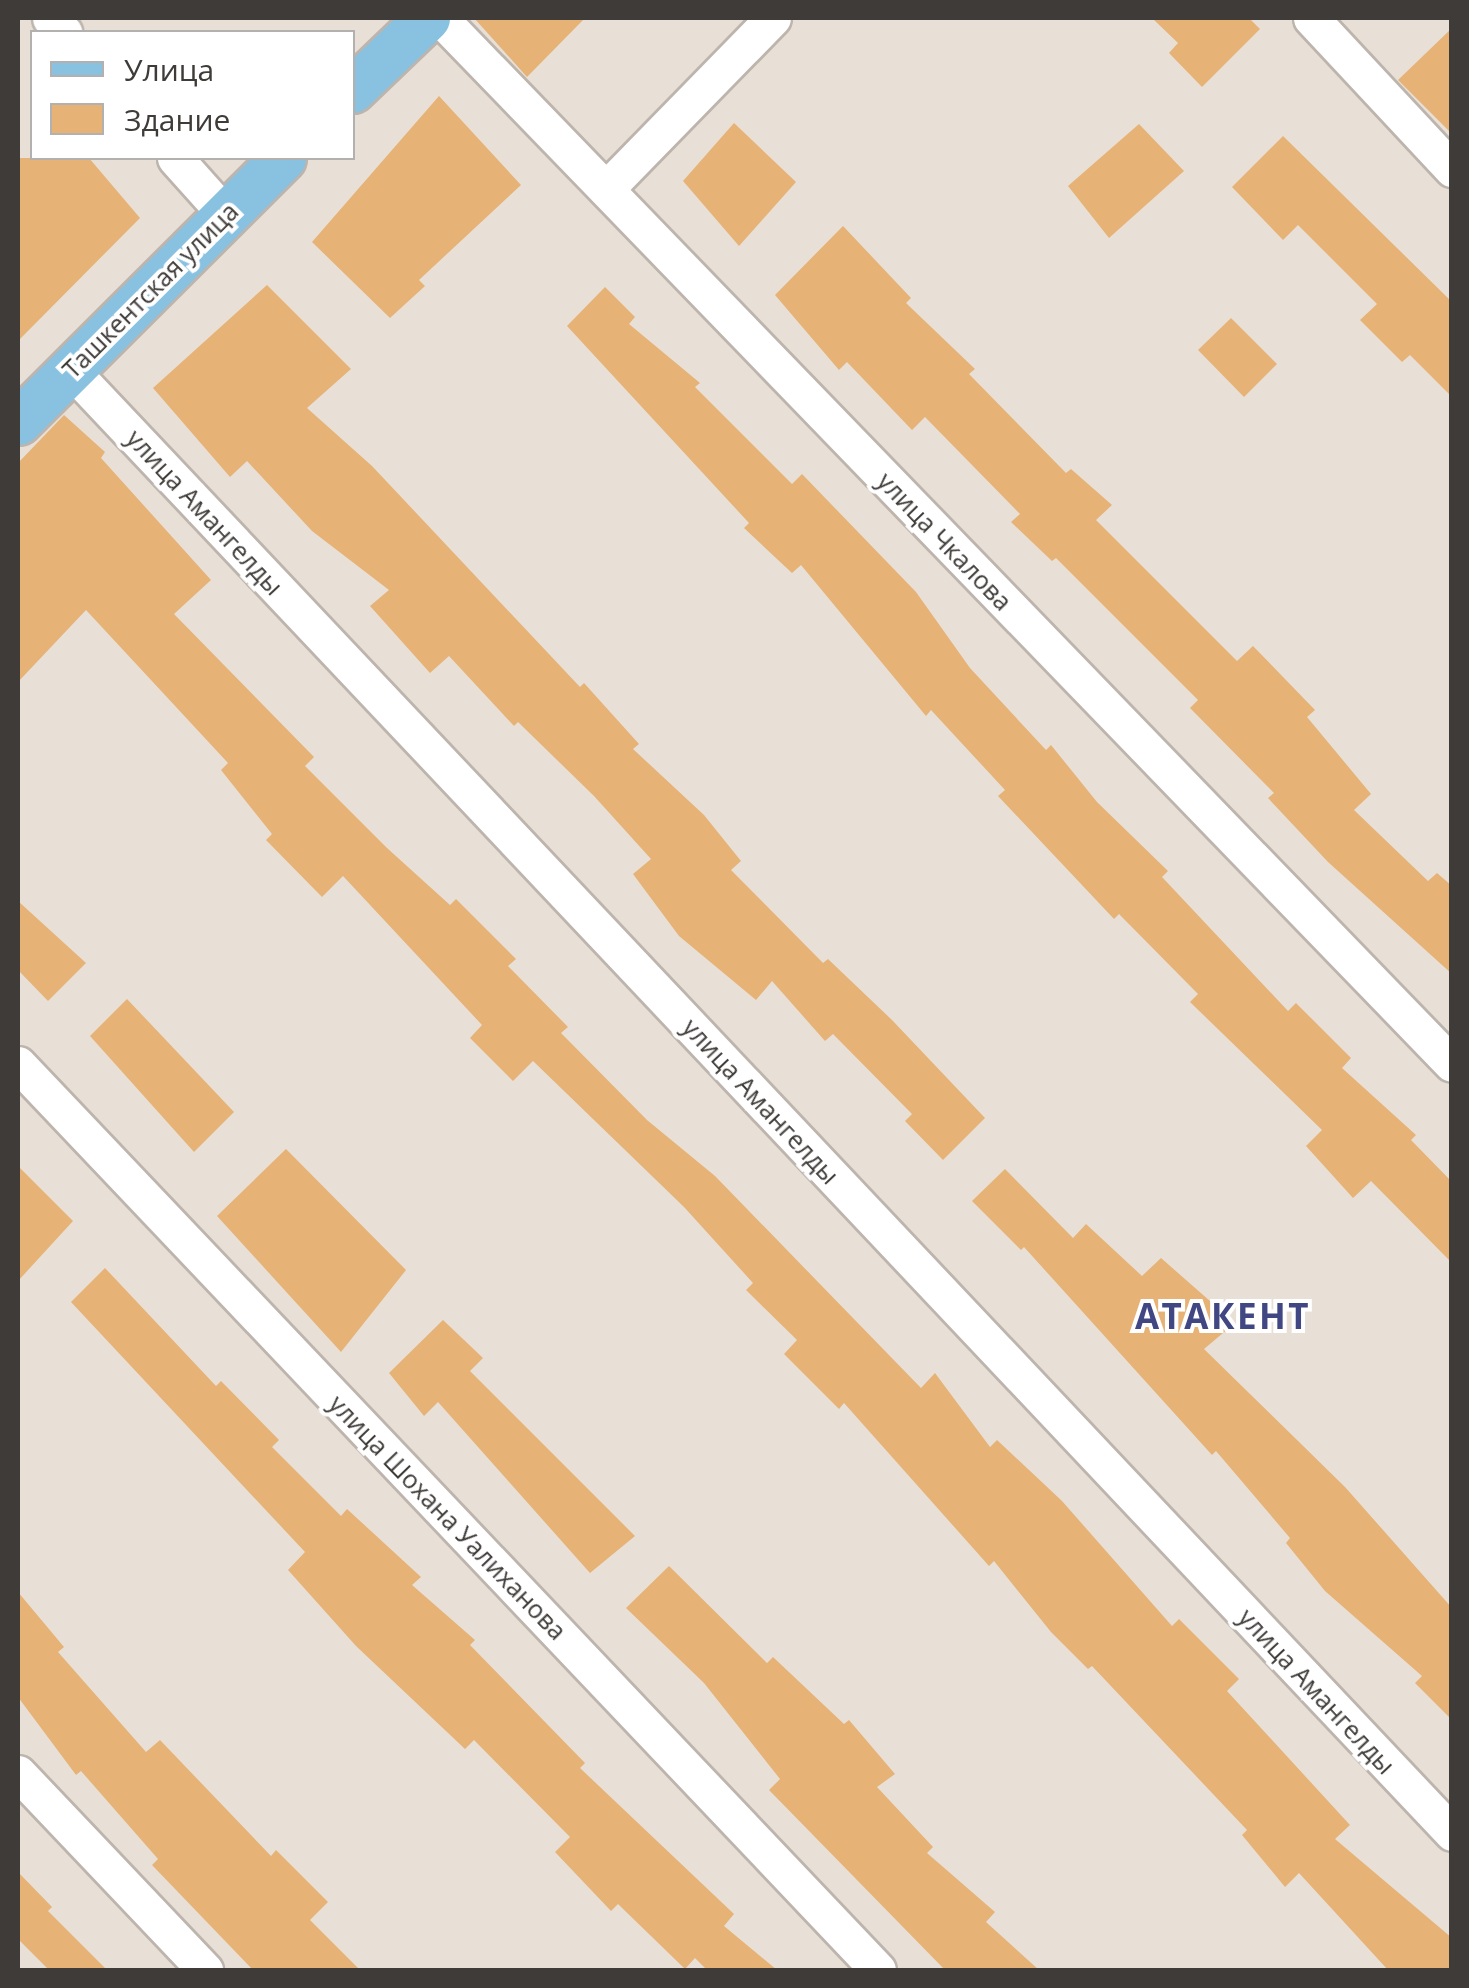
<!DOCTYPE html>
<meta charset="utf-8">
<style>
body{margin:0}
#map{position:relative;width:1469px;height:1988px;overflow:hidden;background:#e8e0d7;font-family:"Open Sans",sans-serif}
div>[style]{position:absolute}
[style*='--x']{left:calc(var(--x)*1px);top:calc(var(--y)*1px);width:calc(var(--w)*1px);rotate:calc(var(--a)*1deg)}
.building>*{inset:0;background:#e6b275}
.roads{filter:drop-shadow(2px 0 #bdb5ad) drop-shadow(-2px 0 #bdb5ad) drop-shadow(0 2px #bdb5ad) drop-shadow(0 -2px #bdb5ad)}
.minor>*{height:35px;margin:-17.5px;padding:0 17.5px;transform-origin:17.5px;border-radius:17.5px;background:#fff}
.major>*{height:45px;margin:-22.5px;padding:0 22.5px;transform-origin:22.5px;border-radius:22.5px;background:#89c1e1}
span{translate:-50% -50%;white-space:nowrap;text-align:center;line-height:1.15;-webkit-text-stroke:8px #fff;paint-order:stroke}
.street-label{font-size:25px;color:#3e3b38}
.district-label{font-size:35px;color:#414783;font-weight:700;letter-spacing:2.5px}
.frame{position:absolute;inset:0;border:20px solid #3e3b38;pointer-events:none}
.legend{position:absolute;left:30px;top:30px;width:325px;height:130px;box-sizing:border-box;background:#fff;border:2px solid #b2b1af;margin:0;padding:12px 18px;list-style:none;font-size:30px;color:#3e3b38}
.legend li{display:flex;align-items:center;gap:20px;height:50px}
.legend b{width:50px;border:2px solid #b2b1af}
</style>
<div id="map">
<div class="building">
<i style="clip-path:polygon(474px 18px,585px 18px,527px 77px)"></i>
<i style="clip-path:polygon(1152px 18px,1249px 18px,1260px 29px,1202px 87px,1169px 53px,1178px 43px)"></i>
<i style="clip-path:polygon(1452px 28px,1452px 134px,1398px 80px)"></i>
<i style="clip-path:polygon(439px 96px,521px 185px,419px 280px,425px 286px,390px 318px,312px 242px)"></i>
<i style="clip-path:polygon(734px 123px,796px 182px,739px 246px,683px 181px)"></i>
<i style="clip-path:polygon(1139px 124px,1184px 171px,1109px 238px,1068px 186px)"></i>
<i style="clip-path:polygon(1283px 136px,1452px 302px,1452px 397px,1410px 355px,1402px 362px,1360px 320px,1377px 304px,1298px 225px,1283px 240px,1232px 187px)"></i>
<i style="clip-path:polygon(18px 158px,89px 158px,140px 218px,18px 341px)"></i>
<i style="clip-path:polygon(843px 226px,911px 298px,906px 303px,975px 369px,969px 374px,1066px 473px,1071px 469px,1112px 505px,1096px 520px,1237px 661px,1253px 646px,1315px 710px,1307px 717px,1371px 794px,1354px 810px,1428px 881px,1437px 873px,1452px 886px,1452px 974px,1328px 862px,1268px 798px,1274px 793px,1190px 708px,1198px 700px,1056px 558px,1052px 561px,1011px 522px,1020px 514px,925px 417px,912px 430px,847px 362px,839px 370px,775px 295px)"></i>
<i style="clip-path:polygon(267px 285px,351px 369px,307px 408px,372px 466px,580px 687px,584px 683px,639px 744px,633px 749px,704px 815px,741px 861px,731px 870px,823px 963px,828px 959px,892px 1020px,985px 1118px,943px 1160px,905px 1121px,912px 1114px,833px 1034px,825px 1041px,772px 981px,756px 1000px,679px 936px,633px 874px,651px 859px,594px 796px,518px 722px,514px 726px,449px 656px,430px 673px,370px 606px,389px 590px,312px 531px,247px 461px,230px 477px,153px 388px)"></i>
<i style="clip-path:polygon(605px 287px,635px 317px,629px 324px,700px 383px,695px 387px,792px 484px,802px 474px,916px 592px,970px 668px,1046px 750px,1051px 745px,1097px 802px,1168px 871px,1162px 877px,1288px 1011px,1296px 1003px,1351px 1058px,1342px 1068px,1416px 1135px,1411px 1140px,1452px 1182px,1452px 1263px,1371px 1181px,1353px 1198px,1306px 1146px,1322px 1130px,1190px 1002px,1198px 994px,1119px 914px,1114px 919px,998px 796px,1005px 790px,931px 710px,926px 716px,801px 565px,792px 573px,744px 528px,749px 523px,567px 326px)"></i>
<i style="clip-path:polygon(1231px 318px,1277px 364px,1244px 397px,1198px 350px)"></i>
<i style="clip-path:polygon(64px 415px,105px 452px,101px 458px,211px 580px,174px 614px,314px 757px,305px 766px,387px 848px,450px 905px,456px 899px,516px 959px,508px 966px,568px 1027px,561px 1033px,647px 1120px,715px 1176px,921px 1388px,935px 1373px,990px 1447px,997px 1440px,1062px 1501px,1172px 1626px,1179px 1619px,1239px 1679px,1227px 1691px,1350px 1825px,1335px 1839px,1452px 1938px,1452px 1970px,1388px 1970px,1299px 1873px,1285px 1887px,1242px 1835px,1247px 1830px,1092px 1666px,1088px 1669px,1051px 1632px,994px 1561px,989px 1566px,844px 1403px,839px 1409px,784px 1354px,797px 1340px,746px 1290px,753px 1283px,684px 1207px,533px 1061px,513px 1081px,470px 1038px,482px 1025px,343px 876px,322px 897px,266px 840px,272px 834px,221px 770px,228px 763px,86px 610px,18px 682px,18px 463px)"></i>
<i style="clip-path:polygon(18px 901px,86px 963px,48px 1001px,18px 970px)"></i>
<i style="clip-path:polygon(127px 999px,234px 1112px,194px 1152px,90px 1036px)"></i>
<i style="clip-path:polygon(286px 1149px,406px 1270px,341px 1352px,217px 1216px)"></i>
<i style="clip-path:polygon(18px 1166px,73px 1221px,18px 1281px)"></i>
<i style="clip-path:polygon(1005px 1169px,1073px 1238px,1086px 1224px,1142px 1276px,1161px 1258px,1235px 1323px,1204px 1349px,1345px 1487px,1452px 1608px,1452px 1720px,1415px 1683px,1422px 1676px,1325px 1591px,1286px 1543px,1290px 1538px,1216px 1451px,1212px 1455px,1024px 1247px,1021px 1250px,972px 1201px)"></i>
<i style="clip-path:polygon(105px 1268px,216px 1386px,221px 1381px,279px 1440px,272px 1447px,341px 1516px,347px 1509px,421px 1577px,412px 1585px,475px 1640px,470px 1645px,585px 1763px,580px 1768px,734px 1914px,724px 1926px,777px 1970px,707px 1970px,695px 1958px,685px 1969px,618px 1904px,611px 1911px,555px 1852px,570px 1837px,474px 1740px,465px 1749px,356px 1646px,288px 1570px,305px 1552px,71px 1302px)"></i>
<i style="clip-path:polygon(443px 1320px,483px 1358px,470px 1371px,635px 1536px,590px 1573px,438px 1402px,424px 1416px,389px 1373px)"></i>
<i style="clip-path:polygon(669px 1566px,767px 1663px,773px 1657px,844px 1724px,849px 1720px,895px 1774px,877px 1787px,933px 1847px,927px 1853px,995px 1912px,986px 1922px,1039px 1970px,945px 1970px,769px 1790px,780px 1779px,704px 1683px,626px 1608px)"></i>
<i style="clip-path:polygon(18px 1592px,64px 1647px,58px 1652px,146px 1752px,160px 1740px,271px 1856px,276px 1850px,328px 1902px,310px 1920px,360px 1970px,253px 1970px,152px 1865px,158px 1859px,81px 1771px,76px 1775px,18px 1697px)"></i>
<i style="clip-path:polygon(18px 1872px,52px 1907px,48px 1911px,107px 1970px,49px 1970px,18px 1939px)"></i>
</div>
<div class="roads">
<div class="minor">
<i style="--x:50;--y:18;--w:20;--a:45"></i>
<i style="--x:440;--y:18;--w:1455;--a:45.95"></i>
<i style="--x:1311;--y:18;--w:207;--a:47"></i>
<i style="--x:175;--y:158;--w:75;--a:48.2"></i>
<i style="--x:606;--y:189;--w:239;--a:-45.7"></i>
<i style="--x:71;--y:370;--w:2012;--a:46.65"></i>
<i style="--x:18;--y:1064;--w:1249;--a:46.49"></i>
<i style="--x:18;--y:1773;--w:272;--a:46.5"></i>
</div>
<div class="major">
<i style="--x:352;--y:90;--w:104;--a:-43.8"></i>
<i style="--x:18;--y:422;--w:374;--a:-44.9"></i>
</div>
</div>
<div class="street-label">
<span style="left:150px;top:290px;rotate:-45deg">Ташкентская улица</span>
<span style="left:205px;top:512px;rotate:47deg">улица Амангелды</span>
<span style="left:945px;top:541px;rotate:46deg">улица Чкалова</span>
<span style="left:761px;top:1101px;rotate:47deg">улица Амангелды</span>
<span style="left:448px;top:1517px;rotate:46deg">улица Шохана Уалиханова</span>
<span style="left:1317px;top:1691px;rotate:47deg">улица Амангелды</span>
</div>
<div class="district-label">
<span style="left:1223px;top:1316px">АТАКЕНТ</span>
</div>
<div class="frame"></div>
<ul class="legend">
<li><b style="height:12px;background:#89c1e1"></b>Улица</li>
<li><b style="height:28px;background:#e6b275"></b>Здание</li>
</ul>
</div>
